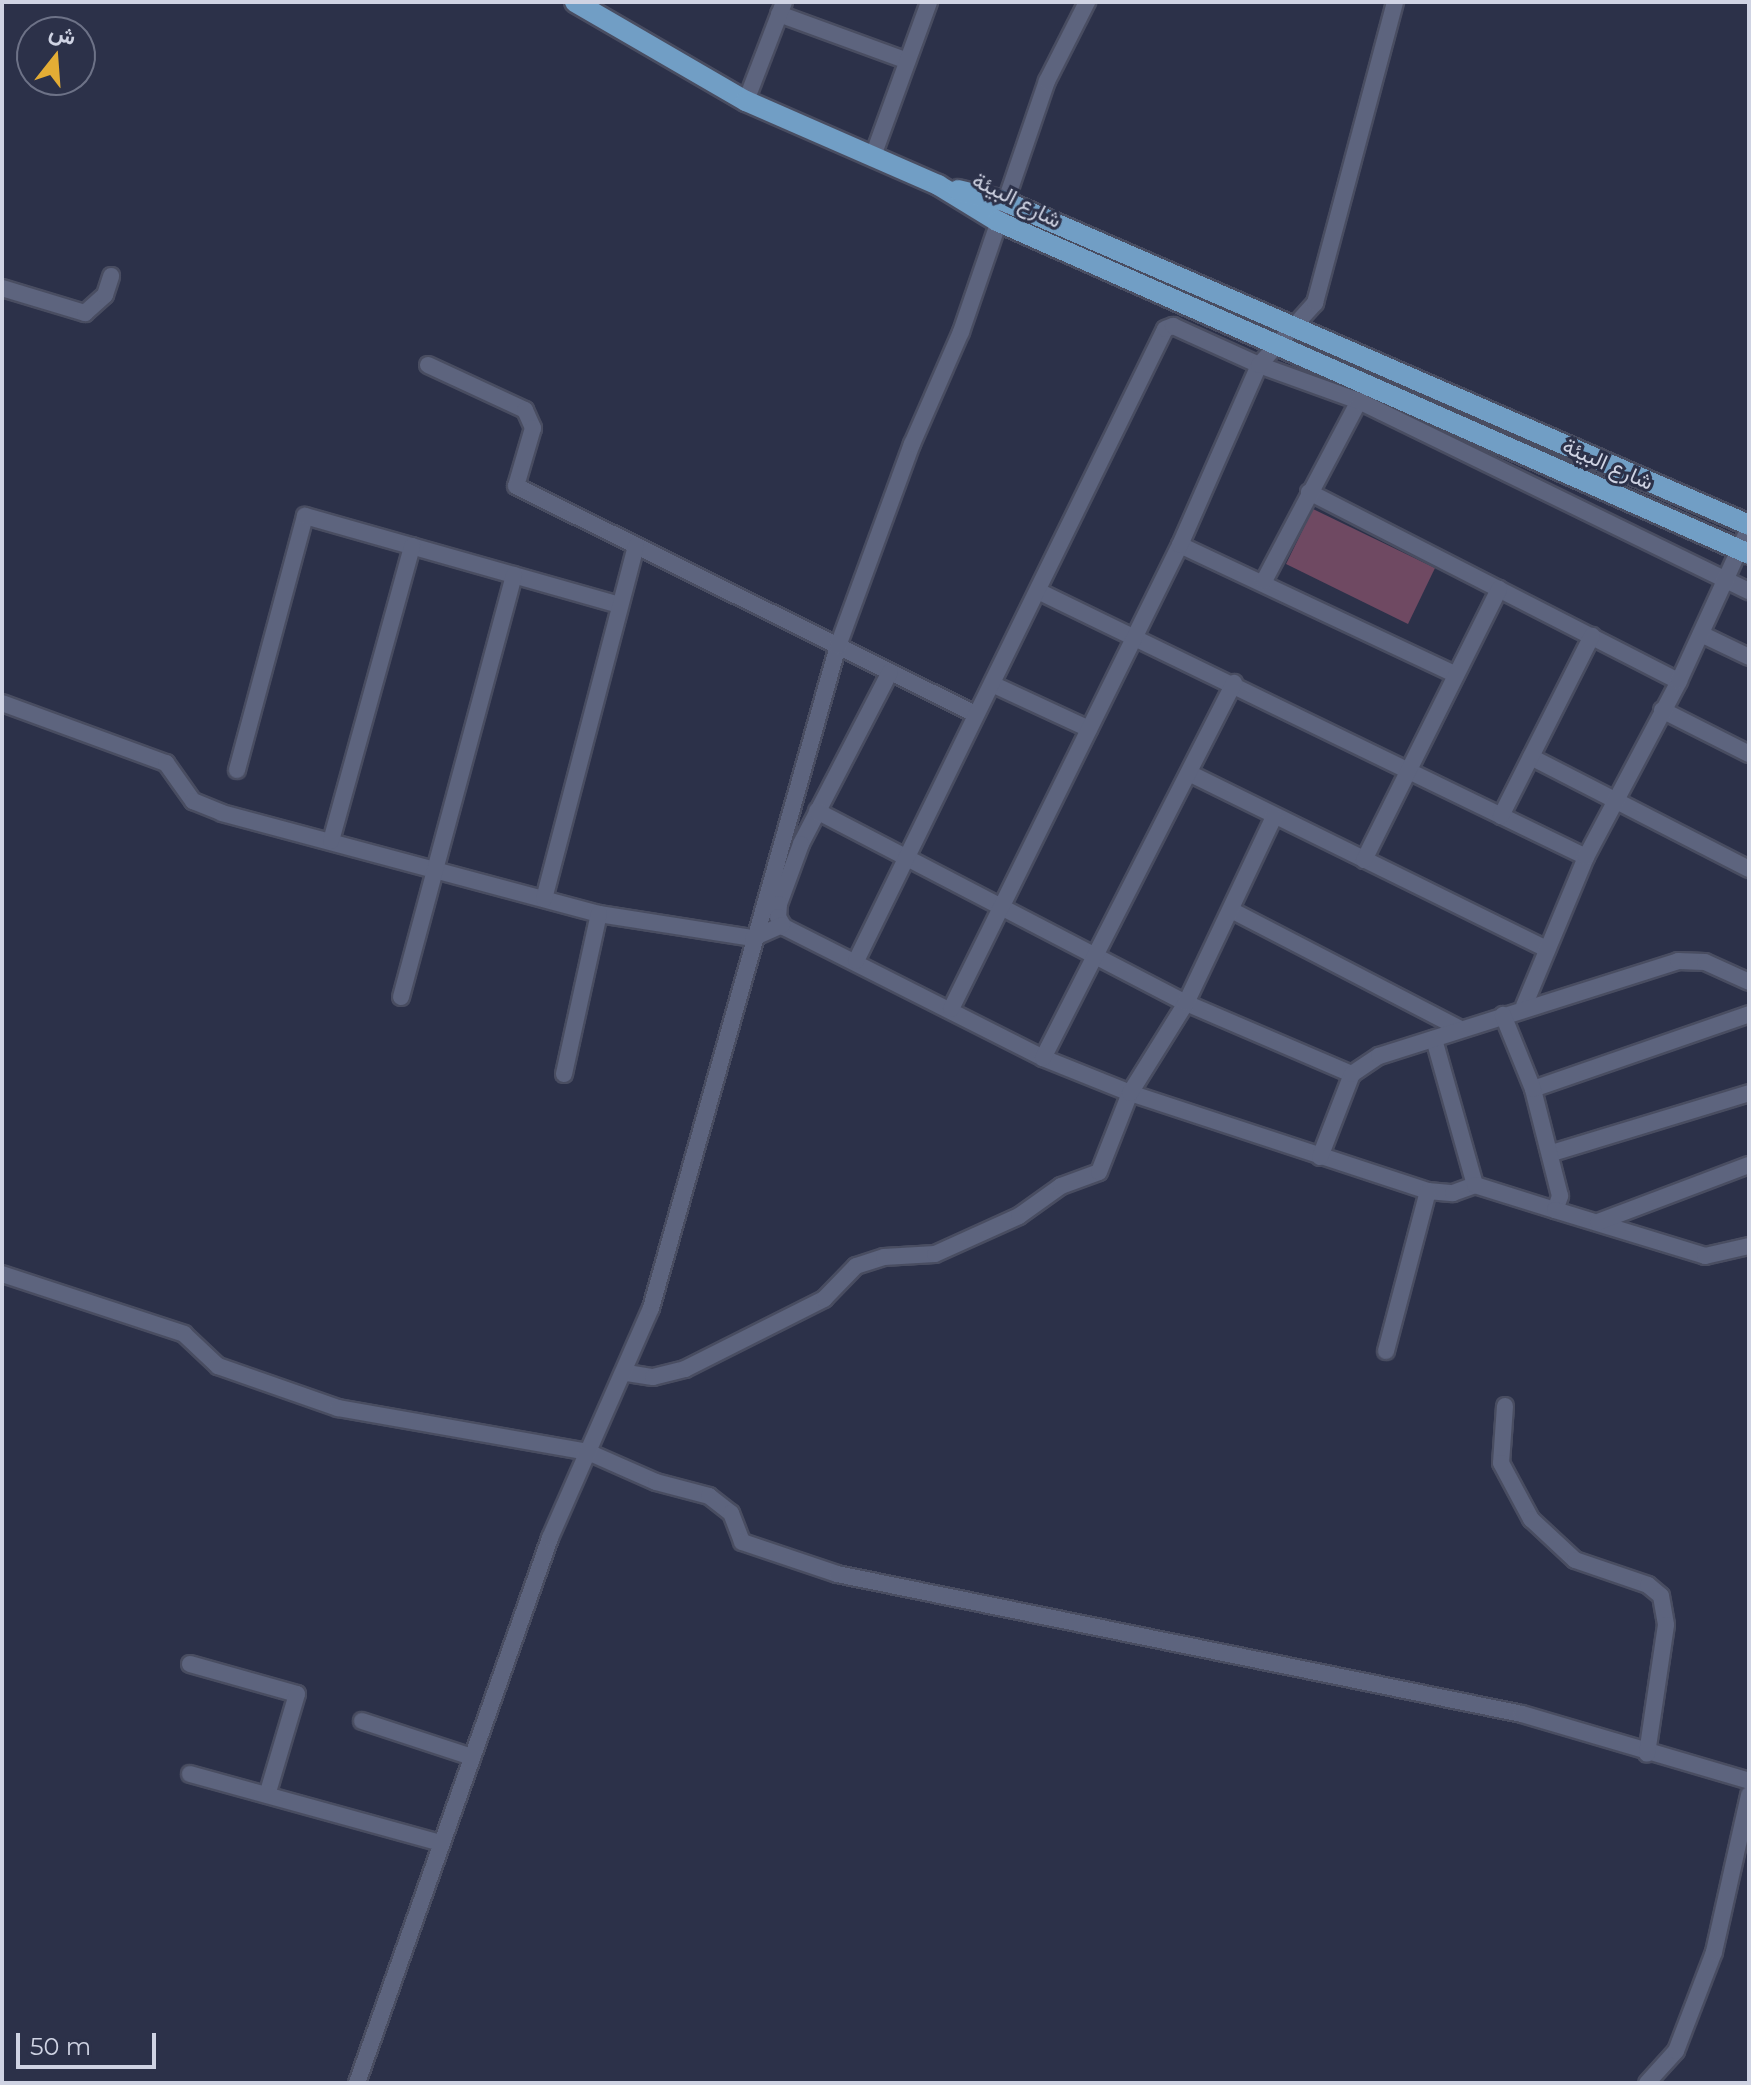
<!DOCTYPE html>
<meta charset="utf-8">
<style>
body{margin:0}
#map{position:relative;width:1751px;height:2085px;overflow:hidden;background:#2c3149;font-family:Montserrat,Vazirmatn,sans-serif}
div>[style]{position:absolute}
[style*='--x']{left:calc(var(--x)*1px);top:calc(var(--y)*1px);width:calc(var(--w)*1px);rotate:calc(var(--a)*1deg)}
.green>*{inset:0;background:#6f4962}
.roads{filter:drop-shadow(2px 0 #494d61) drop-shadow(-2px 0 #494d61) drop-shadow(0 2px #494d61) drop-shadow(0 -2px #494d61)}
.street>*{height:16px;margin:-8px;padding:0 8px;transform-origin:8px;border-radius:8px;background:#5d647e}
.primary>*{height:20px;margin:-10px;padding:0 10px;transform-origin:10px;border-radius:10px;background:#719ec5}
span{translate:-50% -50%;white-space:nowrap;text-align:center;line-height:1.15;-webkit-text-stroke:6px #2c3149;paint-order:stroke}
.street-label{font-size:22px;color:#cfd3e3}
.frame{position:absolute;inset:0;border:4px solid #cfd3e3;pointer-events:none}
.north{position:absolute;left:16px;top:16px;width:80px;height:80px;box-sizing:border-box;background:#2c3149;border:2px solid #6d7287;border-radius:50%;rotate:17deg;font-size:22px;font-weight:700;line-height:32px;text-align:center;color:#cfd3e3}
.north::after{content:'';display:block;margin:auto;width:28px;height:36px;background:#e4ad35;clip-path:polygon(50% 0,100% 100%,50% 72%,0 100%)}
.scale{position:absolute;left:16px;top:2033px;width:140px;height:36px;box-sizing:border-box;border:4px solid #cfd3e3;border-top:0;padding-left:10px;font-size:24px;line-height:28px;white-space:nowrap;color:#cfd3e3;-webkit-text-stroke:6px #2c3149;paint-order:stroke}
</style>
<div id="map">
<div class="green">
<i style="clip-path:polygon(1313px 509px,1435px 568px,1408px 624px,1286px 564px)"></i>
</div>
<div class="roads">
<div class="street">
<i style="--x:779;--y:14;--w:134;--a:20.1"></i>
<i style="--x:746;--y:101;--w:106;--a:-69"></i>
<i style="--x:873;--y:156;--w:164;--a:-70"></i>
<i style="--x:2;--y:288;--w:87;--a:16.8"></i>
<i style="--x:85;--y:313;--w:27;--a:-42"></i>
<i style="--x:105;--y:295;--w:20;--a:-72"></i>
<i style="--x:428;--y:365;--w:107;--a:24.9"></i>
<i style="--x:525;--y:410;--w:20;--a:66"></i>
<i style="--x:533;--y:428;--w:60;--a:106.3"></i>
<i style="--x:516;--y:486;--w:513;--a:26.42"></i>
<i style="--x:1309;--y:492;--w:415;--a:27.1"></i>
<i style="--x:1180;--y:545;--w:305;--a:25.2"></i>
<i style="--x:1264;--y:581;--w:204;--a:-62.2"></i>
<i style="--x:1038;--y:591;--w:609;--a:25.89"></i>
<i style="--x:1701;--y:634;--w:53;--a:25.6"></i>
<i style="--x:890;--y:672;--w:194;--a:117.4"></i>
<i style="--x:801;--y:844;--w:64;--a:110.1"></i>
<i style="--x:779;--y:904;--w:13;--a:94"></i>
<i style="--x:778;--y:917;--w:12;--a:59"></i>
<i style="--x:784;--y:927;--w:290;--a:26.8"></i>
<i style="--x:1043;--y:1058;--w:94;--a:21.9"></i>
<i style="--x:1130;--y:1093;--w:314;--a:18.2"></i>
<i style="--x:1428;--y:1191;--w:25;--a:5"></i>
<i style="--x:1453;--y:1193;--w:23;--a:-20"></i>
<i style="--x:1475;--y:1185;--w:152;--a:-105.7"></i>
<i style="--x:992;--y:684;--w:107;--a:24.9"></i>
<i style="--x:2;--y:703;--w:175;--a:20.1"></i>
<i style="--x:166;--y:763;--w:47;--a:54.6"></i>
<i style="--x:193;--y:801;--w:31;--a:22"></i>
<i style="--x:222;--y:813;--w:390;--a:15"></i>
<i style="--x:599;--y:914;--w:156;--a:8.9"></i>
<i style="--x:753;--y:938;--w:32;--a:-24"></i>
<i style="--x:1662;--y:710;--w:97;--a:26.8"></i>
<i style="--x:1531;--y:757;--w:245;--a:27.2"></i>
<i style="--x:237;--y:770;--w:263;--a:-75"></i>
<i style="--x:305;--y:516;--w:327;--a:15.8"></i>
<i style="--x:1191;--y:774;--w:397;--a:26.2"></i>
<i style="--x:817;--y:811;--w:416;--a:27.5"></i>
<i style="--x:1186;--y:1003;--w:181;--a:23.2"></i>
<i style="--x:1501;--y:816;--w:202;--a:-63.2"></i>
<i style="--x:331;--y:841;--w:306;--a:-74.6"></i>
<i style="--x:1364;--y:860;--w:303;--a:-63.5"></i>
<i style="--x:544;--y:899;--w:365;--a:-75.4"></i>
<i style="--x:1233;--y:911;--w:257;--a:27.4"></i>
<i style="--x:856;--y:961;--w:703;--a:-63.94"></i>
<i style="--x:1165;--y:329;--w:9;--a:-21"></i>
<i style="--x:1173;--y:326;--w:94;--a:24.4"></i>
<i style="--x:1259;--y:365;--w:106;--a:19.8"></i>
<i style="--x:1359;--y:401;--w:434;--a:26"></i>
<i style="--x:401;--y:997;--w:437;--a:-75"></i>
<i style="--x:1524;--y:1006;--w:161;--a:-67.4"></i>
<i style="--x:1586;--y:857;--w:199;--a:-62.1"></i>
<i style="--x:1679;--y:681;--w:168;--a:-65.4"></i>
<i style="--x:951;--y:1009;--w:517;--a:-63.73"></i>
<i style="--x:1180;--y:545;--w:197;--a:-66.3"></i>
<i style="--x:1259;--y:365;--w:84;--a:-47.9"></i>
<i style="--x:1315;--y:303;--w:311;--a:-75.1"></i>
<i style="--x:1043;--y:1058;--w:421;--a:-63"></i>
<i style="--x:564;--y:1074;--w:164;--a:-77.7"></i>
<i style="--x:1533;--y:1089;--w:229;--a:-19.1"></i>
<i style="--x:1552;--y:1153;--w:206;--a:-16.9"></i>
<i style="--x:1320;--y:1157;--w:89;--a:-68.9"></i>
<i style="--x:1352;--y:1074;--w:32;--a:-34"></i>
<i style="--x:1379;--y:1056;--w:314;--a:-17.6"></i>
<i style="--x:1678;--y:961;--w:27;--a:2"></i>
<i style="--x:1705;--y:962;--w:48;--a:24.4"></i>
<i style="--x:1475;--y:1185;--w:84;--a:17.4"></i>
<i style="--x:1555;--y:1210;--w:15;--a:-70"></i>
<i style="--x:1560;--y:1196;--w:110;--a:-104.2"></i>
<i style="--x:1533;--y:1089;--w:80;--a:-112.1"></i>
<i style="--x:1555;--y:1210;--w:157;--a:17"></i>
<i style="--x:1705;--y:1256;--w:45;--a:-12.8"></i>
<i style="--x:1598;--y:1222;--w:161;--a:-20.7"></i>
<i style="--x:2;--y:1274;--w:192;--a:18.2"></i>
<i style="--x:184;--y:1334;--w:47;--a:43.3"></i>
<i style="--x:218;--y:1366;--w:127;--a:19.3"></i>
<i style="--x:338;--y:1408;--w:254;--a:10"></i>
<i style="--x:588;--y:1452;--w:74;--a:23.8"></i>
<i style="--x:656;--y:1482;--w:55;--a:14.8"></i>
<i style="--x:709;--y:1496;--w:28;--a:38"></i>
<i style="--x:731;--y:1513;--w:31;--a:69"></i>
<i style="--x:742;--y:1542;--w:100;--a:18.6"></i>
<i style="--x:837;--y:1574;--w:699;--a:11.55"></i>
<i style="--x:1522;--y:1714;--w:237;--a:16.4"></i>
<i style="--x:1386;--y:1351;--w:165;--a:-75.3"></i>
<i style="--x:627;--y:1373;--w:26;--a:9"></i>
<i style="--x:653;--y:1377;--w:33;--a:-14"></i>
<i style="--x:685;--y:1369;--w:156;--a:-26.7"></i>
<i style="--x:824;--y:1299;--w:46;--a:-45.9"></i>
<i style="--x:856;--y:1266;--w:29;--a:-18"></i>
<i style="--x:884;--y:1257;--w:51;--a:-3.4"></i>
<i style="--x:935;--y:1254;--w:92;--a:-24.3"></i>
<i style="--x:1019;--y:1216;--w:52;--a:-35.5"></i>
<i style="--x:1061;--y:1186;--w:40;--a:-20.2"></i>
<i style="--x:1099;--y:1172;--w:85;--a:-68.6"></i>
<i style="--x:1130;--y:1093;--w:106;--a:-58.1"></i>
<i style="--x:1186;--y:1003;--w:206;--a:-64.7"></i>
<i style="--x:1505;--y:1406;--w:57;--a:94"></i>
<i style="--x:1501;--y:1463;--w:64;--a:61.8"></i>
<i style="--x:1531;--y:1519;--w:60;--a:43"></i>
<i style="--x:1575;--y:1560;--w:77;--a:18.9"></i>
<i style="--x:1648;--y:1585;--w:17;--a:40"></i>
<i style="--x:1661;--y:1596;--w:29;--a:80"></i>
<i style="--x:1666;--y:1625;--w:130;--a:98.4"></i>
<i style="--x:190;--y:1664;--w:111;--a:15.7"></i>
<i style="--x:297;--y:1694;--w:105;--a:106.5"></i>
<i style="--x:362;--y:1721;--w:116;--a:18.1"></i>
<i style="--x:190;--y:1774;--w:259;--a:15.4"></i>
<i style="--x:357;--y:2083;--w:578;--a:-70.5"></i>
<i style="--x:550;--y:1538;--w:251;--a:-66.3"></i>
<i style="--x:651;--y:1308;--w:688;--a:-74.23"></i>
<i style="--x:838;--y:646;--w:215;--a:-69.9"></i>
<i style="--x:912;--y:444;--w:122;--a:-66.4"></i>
<i style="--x:961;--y:332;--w:265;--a:-71.1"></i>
<i style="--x:1047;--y:81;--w:89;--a:-63.1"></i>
<i style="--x:1647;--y:2083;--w:43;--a:-47.8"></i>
<i style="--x:1676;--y:2051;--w:106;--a:-69"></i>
<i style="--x:1714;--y:1952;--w:161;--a:-77.4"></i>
</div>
<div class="primary">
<i style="--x:575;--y:2;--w:198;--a:30.1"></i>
<i style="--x:746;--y:101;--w:210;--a:23.6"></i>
<i style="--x:938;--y:185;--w:69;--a:31.4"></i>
<i style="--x:997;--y:221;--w:822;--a:23.88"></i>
<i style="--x:958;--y:190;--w:47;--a:13.4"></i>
<i style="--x:1004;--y:201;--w:812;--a:23.5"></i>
</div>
</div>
<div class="street-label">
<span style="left:1017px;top:200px;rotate:27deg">شارع البيئة</span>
<span style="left:1608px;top:464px;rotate:24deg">شارع البيئة</span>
</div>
<div class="frame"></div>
<div class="north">ش</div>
<div class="scale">50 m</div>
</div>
